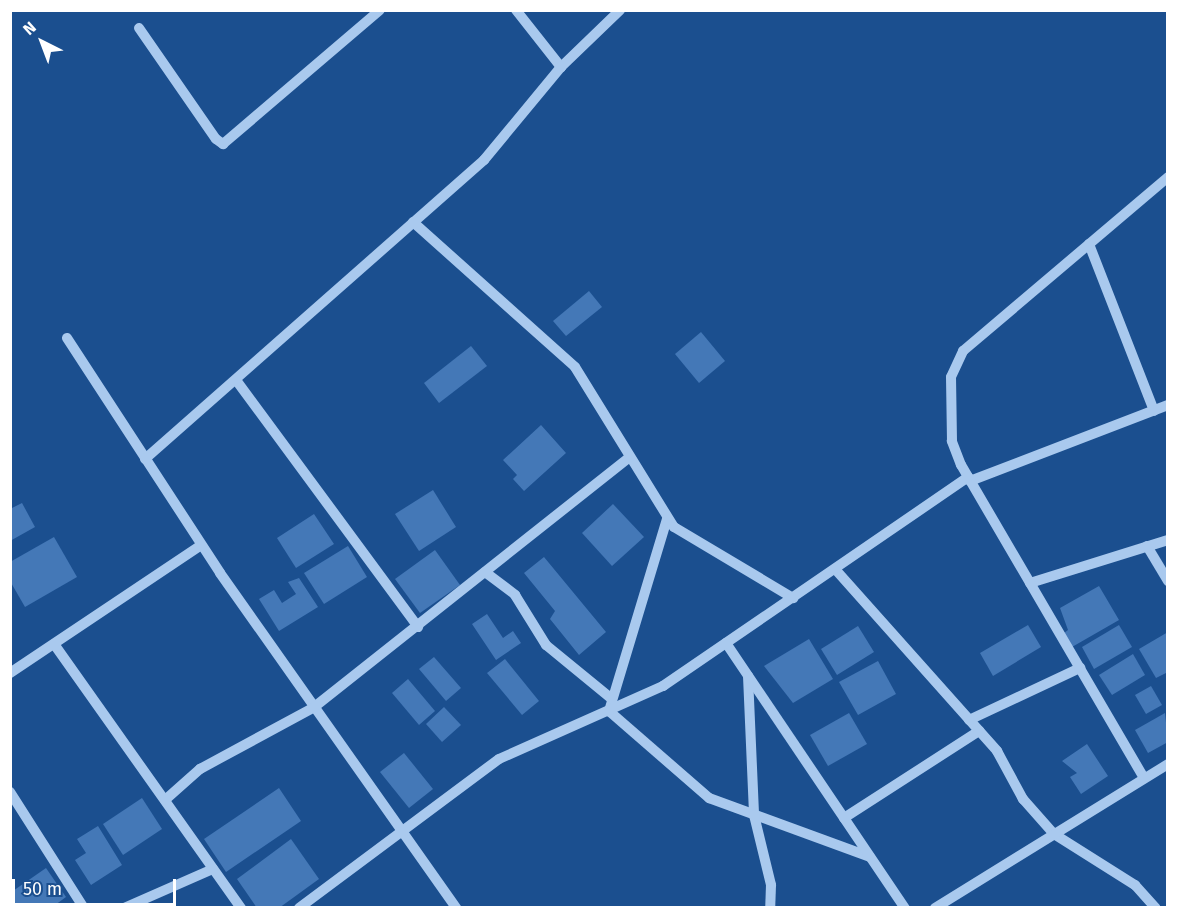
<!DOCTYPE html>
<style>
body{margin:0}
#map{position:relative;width:1178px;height:918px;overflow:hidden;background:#1b4f8f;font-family:"Fira Sans",sans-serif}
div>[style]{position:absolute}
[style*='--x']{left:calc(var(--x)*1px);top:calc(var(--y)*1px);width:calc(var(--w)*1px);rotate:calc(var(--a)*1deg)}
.building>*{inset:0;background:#4478b7}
.minor>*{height:10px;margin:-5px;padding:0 5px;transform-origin:5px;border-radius:5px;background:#a9c9ee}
span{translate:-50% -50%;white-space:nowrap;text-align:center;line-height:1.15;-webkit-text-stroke:4.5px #1b4f8f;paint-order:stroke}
.frame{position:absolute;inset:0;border:12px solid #fff;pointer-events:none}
.north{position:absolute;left:12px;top:12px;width:60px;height:60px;-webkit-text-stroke:4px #1b4f8f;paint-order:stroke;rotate:318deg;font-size:16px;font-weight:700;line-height:24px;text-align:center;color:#fff}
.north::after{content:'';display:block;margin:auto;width:21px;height:27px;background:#fff;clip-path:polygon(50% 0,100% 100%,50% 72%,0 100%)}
.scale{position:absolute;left:12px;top:879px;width:164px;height:27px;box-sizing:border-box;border:3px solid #fff;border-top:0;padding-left:8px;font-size:18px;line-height:21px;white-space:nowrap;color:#fff;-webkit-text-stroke:4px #1b4f8f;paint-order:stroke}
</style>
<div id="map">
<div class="building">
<i style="clip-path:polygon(589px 291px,602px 307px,566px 336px,553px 321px)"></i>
<i style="clip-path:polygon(701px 332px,725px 361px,699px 383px,675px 354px)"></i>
<i style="clip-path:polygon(471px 346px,487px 366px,439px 403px,424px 383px)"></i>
<i style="clip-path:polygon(541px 425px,566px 453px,524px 491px,513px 479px,517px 475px,503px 460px)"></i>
<i style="clip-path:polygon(433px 490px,456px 527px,419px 551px,395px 514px)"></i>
<i style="clip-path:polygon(22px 503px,35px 527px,10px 541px,10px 509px)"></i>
<i style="clip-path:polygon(613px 504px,644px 537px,612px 566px,582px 533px)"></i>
<i style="clip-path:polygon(314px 514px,334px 544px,296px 568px,277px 538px)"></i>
<i style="clip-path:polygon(54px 537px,77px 577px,25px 607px,10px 581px,10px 562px)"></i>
<i style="clip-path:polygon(348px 546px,367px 577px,324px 604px,304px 573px)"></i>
<i style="clip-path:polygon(435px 550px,460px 585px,420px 613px,395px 579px)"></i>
<i style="clip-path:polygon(544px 557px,606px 632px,579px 655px,550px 619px,555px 611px,524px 573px)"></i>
<i style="clip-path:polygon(299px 578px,318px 607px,279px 631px,259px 599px,274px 590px,282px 603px,296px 594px,288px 582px)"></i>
<i style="clip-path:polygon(1099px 586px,1119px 620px,1072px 647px,1064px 633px,1068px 630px,1060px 608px)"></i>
<i style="clip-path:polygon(487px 614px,503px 638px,513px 631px,521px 643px,496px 660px,472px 624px)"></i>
<i style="clip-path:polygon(1028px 625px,1041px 647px,993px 676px,980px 653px)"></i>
<i style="clip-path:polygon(1119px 625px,1132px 647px,1094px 669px,1082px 647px)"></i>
<i style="clip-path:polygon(858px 626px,874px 652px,837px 675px,821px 649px)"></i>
<i style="clip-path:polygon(1168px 632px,1168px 672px,1156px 678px,1139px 649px)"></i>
<i style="clip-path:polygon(809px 639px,833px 679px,793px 703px,764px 666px)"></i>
<i style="clip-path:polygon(1133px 654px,1145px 675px,1112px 695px,1099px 675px)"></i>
<i style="clip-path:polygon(434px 657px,461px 688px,446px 701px,419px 669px)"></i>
<i style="clip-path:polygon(505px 659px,539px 701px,522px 715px,487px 673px)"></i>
<i style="clip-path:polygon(878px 661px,896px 694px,858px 715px,839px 682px)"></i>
<i style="clip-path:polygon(408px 679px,435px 711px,419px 725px,392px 693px)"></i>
<i style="clip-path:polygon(1151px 686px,1162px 705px,1146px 714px,1135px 695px)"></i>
<i style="clip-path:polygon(444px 707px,461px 725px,442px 742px,426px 724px)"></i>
<i style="clip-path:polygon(849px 713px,867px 744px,828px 766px,810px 735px)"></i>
<i style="clip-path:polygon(1165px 713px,1168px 742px,1148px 753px,1135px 730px)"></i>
<i style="clip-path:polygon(1087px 744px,1108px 776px,1081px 794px,1070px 777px,1077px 773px,1062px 761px)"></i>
<i style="clip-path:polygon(404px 753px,433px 789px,409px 808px,380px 772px)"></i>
<i style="clip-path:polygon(279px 788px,301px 821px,226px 872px,204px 839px)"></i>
<i style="clip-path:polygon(142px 798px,162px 829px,123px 855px,103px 824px)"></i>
<i style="clip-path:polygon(98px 826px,122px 865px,91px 885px,75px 860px,86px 853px,77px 839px)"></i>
<i style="clip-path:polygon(291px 839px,319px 879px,279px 908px,257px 908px,237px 879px)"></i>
<i style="clip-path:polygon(46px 868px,66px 897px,51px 908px,13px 908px,10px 893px)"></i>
</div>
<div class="minor">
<i style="--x:516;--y:10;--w:73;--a:51.7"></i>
<i style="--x:139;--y:28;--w:135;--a:55.3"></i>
<i style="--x:216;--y:139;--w:9;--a:36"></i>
<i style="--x:223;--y:144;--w:206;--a:-40.5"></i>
<i style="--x:413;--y:222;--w:217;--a:41.8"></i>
<i style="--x:575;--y:367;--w:188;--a:58.3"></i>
<i style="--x:674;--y:527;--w:139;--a:30.8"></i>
<i style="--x:1089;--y:244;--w:179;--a:68.7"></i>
<i style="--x:67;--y:338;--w:280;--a:56.9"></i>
<i style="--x:220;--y:573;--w:410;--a:54.8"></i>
<i style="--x:236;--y:380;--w:307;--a:53.6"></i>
<i style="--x:145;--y:459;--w:452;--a:-41.4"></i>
<i style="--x:484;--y:160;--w:121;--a:-50.4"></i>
<i style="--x:561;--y:67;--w:82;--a:-44"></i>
<i style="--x:970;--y:481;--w:212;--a:-21"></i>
<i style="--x:667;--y:519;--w:201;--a:106.8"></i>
<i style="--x:609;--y:711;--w:133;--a:41"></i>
<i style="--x:709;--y:798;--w:171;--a:20.1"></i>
<i style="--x:1147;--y:546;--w:41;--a:59"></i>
<i style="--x:835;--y:569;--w:244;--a:48.3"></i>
<i style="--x:997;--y:751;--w:55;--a:61.6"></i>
<i style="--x:1023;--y:799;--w:47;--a:48.5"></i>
<i style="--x:1054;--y:834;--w:96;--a:32.2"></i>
<i style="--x:1135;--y:885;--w:31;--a:48"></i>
<i style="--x:485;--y:572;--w:38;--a:37"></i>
<i style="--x:515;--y:595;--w:59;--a:58.2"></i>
<i style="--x:546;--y:645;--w:85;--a:39.3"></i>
<i style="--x:1030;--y:583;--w:145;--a:-17.3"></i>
<i style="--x:726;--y:643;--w:320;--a:56"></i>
<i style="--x:54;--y:644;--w:324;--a:54.7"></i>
<i style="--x:10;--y:673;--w:230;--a:-33.8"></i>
<i style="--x:748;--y:676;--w:139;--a:87.5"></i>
<i style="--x:754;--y:815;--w:72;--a:76.3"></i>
<i style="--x:771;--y:885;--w:23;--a:92"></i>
<i style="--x:969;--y:720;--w:123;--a:-25.1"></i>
<i style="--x:1144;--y:778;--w:363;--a:-120.3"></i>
<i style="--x:961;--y:465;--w:26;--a:-111"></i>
<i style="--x:952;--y:441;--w:64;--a:-90.9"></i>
<i style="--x:951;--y:377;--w:29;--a:-65"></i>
<i style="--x:963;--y:351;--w:269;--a:-40.3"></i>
<i style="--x:10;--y:792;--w:138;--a:57.5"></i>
<i style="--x:165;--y:800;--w:47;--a:-41.5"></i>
<i style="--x:200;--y:769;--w:128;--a:-28.4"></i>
<i style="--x:313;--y:708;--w:404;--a:-38.4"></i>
<i style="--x:844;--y:818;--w:161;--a:-32.8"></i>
<i style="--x:124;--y:908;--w:97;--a:-23.7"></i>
<i style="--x:299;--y:908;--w:249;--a:-36.7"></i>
<i style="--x:499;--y:759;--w:180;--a:-24"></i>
<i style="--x:663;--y:686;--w:370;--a:-34.4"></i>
<i style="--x:935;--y:908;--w:274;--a:-31.7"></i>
</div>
<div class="frame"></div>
<div class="north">N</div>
<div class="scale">50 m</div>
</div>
